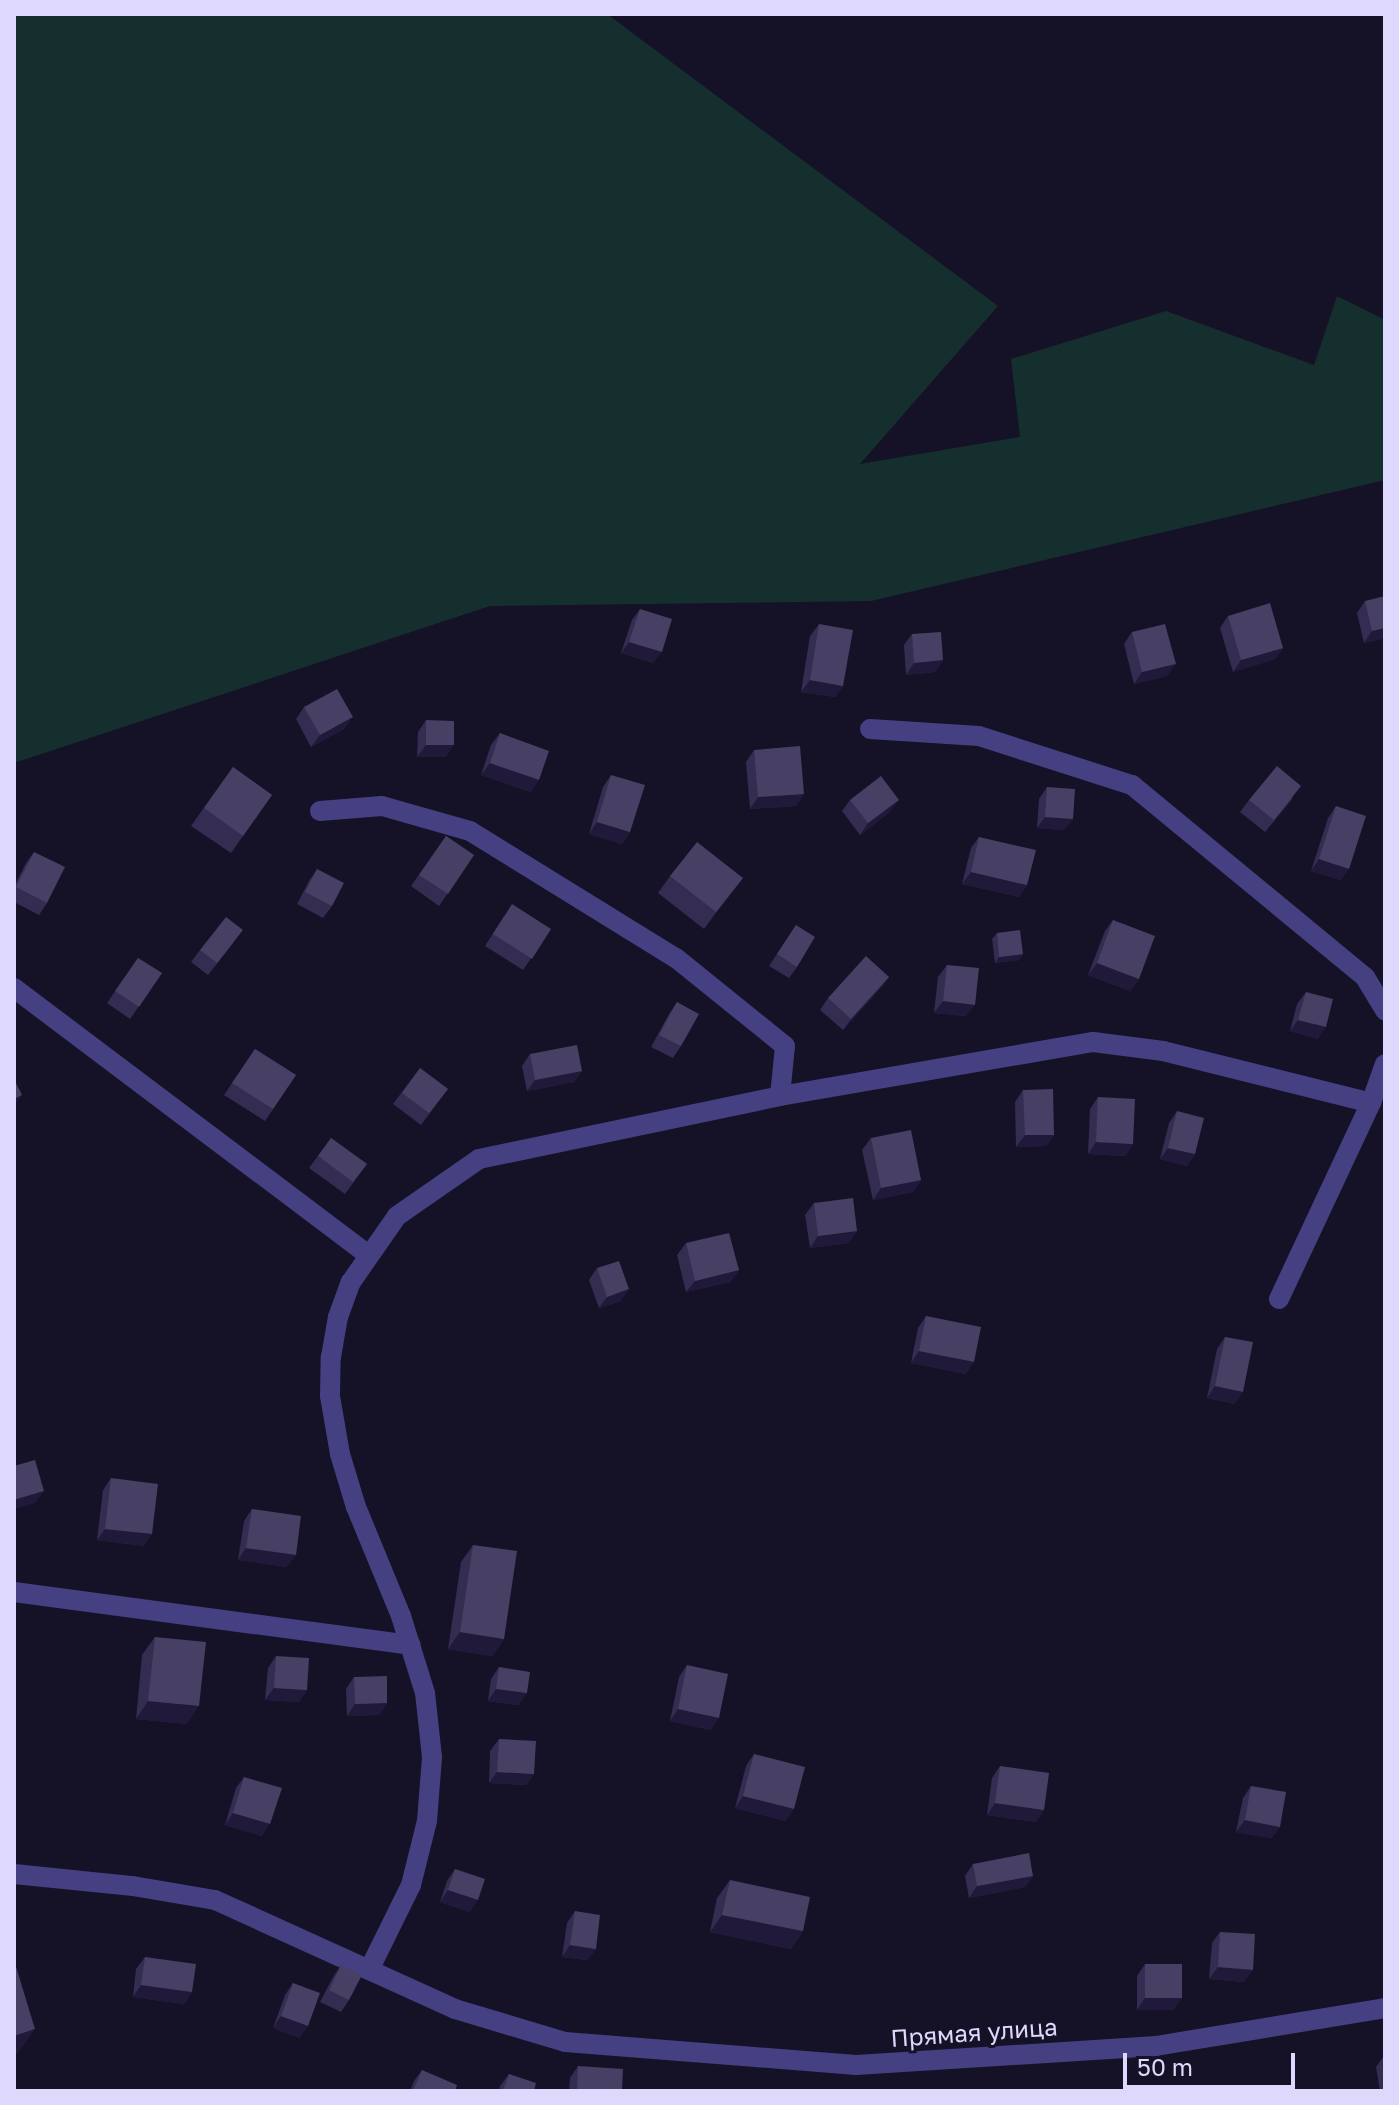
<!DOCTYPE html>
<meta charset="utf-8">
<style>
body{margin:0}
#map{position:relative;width:1399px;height:2105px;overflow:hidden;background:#151126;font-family:"Golos Text",sans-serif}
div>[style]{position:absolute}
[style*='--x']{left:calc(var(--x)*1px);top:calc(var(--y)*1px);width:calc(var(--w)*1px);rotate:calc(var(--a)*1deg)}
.green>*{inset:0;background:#152f2f}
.minor>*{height:20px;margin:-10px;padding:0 10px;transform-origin:10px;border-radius:10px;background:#444081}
.wall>*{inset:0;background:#352c52}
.shaded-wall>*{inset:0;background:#201939}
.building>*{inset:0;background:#473f64}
span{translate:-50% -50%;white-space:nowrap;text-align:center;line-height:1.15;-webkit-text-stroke:6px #151126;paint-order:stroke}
.street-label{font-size:24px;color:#ded9fc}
.frame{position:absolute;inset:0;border:16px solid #ded9fc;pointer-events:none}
.scale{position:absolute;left:1123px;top:2053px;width:172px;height:36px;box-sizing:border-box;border:4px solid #ded9fc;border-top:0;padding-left:10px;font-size:24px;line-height:28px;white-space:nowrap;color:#ded9fc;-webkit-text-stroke:6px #151126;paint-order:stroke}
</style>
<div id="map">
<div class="green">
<i style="clip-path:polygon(14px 14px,607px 14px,998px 306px,860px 464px,1020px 437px,1011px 359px,1166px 311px,1314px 365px,1337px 296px,1385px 320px,1385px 480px,871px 601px,490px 606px,14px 763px)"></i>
</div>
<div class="minor">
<i style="--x:870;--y:729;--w:109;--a:3.7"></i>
<i style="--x:979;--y:736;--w:161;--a:17.8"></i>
<i style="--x:1132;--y:785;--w:302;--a:39.5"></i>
<i style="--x:1365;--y:977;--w:39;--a:59"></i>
<i style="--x:320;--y:811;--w:62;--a:-4.6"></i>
<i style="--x:382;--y:806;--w:91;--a:15.9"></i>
<i style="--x:470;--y:831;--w:242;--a:31.7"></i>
<i style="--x:676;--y:958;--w:140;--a:38.9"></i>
<i style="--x:785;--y:1046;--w:50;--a:95.7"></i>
<i style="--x:14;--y:988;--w:442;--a:37"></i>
<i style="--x:1279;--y:1299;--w:217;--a:-64.9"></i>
<i style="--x:1371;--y:1103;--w:41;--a:-70.3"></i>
<i style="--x:14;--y:1592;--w:400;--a:7.6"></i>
<i style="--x:14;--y:1874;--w:120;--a:5.8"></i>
<i style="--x:133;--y:1886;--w:83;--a:9.7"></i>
<i style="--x:215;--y:1900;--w:264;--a:24.4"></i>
<i style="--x:455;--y:2009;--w:115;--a:16.7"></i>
<i style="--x:565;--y:2042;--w:292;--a:4.5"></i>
<i style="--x:856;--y:2065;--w:301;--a:-3.6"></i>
<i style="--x:1156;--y:2046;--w:232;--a:-9.4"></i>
<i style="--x:369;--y:1970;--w:95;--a:-63.7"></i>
<i style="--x:411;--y:1885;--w:66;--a:-76"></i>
<i style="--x:427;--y:1821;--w:64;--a:-85.5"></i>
<i style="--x:432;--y:1757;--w:64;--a:-96.2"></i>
<i style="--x:425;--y:1693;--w:81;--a:-107.3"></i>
<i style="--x:401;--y:1616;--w:118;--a:-112.4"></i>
<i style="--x:356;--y:1507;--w:55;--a:-106.8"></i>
<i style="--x:340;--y:1454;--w:59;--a:-99.8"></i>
<i style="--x:330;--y:1396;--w:39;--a:-89"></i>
<i style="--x:331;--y:1357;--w:41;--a:-80.1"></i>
<i style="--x:338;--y:1317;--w:37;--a:-70"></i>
<i style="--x:351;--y:1282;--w:80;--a:-55.1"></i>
<i style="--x:397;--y:1216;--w:100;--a:-34.8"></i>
<i style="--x:479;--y:1159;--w:308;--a:-11.8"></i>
<i style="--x:780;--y:1096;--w:318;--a:-9.8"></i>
<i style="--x:1093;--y:1042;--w:71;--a:7.3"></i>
<i style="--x:1163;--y:1051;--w:214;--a:14"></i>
</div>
<div class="wall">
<i style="clip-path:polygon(1365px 601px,1385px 638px,1364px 643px,1357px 613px)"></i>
<i style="clip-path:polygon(640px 609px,653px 663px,621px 653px,632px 620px)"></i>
<i style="clip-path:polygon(1228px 616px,1283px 648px,1275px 659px,1233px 672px,1220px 628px)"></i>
<i style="clip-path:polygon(819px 624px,843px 686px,835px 697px,801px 692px,810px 636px)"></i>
<i style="clip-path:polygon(1132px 632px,1167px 676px,1134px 684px,1124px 644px)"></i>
<i style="clip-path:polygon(912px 634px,943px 660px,935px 672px,906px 675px,904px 645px)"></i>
<i style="clip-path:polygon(304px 707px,344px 729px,311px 747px,296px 719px)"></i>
<i style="clip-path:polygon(426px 720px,446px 757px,417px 757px,418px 732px)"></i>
<i style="clip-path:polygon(500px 733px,531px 792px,481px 775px,491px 745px)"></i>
<i style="clip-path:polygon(754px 750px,804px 794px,796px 806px,750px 809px,746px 762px)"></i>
<i style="clip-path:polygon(233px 767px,272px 795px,231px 853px,191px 826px)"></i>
<i style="clip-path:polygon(611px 775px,630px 832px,622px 844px,589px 834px,603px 787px)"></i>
<i style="clip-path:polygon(1047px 787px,1073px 819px,1064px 830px,1037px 828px,1039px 799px)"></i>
<i style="clip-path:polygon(1293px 798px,1265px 832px,1240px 812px,1249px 800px)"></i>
<i style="clip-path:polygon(850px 800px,890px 812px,860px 835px,842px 811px)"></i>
<i style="clip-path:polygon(1336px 806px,1341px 880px,1311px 871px,1328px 818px)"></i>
<i style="clip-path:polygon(446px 836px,474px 855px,439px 906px,411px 886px)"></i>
<i style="clip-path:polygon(979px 837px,1027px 885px,1019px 897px,962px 884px,971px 848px)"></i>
<i style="clip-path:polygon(34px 852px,47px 903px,39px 915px,14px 902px,14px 887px,26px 863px)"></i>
<i style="clip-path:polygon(317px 869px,332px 906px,323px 918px,297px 904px,309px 881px)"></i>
<i style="clip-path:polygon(670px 876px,743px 878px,704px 929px,658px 893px)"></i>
<i style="clip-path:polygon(504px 916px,551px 929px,523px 970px,485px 946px)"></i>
<i style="clip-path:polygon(1113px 920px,1139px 979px,1130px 991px,1088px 975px,1105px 931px)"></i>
<i style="clip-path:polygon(796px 925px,797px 967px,789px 978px,769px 966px)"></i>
<i style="clip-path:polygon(997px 933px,1023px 954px,1019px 960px,995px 963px,992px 939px)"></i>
<i style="clip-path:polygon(234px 942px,208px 975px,191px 962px,200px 950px)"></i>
<i style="clip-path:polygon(138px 958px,162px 973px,130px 1019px,107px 1003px)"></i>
<i style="clip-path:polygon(947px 965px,966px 1016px,934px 1013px,938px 977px)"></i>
<i style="clip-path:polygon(889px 977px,880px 989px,843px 1030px,820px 1010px,828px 998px)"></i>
<i style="clip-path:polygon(1306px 992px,1318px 1039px,1290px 1031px,1297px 1004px)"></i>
<i style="clip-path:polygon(677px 1002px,681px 1046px,673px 1058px,651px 1047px,669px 1014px)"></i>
<i style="clip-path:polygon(255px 1049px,296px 1075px,265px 1121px,224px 1095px)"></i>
<i style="clip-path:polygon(530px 1054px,582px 1071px,574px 1082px,527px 1091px,522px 1066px)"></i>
<i style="clip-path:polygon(420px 1068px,448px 1089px,421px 1125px,393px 1104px)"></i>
<i style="clip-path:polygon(1023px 1090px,1054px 1135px,1046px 1146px,1016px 1147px,1015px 1102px)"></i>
<i style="clip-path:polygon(1098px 1097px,1133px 1144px,1125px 1156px,1088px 1154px,1090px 1109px)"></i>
<i style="clip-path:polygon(1177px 1111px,1195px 1154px,1187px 1166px,1160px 1159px,1169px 1123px)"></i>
<i style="clip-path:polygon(331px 1138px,367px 1164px,345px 1194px,309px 1168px)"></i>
<i style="clip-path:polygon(871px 1138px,921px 1180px,913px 1192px,873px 1200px,862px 1150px)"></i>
<i style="clip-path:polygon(814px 1203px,857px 1231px,848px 1243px,810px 1248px,805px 1215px)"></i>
<i style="clip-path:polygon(686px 1243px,739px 1270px,730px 1282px,686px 1292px,677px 1255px)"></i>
<i style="clip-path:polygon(597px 1268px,621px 1301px,599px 1308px,589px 1280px)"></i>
<i style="clip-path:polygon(926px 1316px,966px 1374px,911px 1363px,918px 1328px)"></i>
<i style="clip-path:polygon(1225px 1337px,1235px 1404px,1207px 1398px,1217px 1349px)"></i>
<i style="clip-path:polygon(111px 1478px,144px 1546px,97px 1540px,103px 1490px)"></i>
<i style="clip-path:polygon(252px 1509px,287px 1567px,238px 1560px,244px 1521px)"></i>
<i style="clip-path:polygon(473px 1545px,504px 1639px,492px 1656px,448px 1649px,461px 1562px)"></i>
<i style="clip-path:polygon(155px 1637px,187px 1724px,136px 1719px,142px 1655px)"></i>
<i style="clip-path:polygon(276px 1656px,307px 1690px,299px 1702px,265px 1700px,268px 1668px)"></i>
<i style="clip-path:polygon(687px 1665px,711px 1730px,670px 1721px,679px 1677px)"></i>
<i style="clip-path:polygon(499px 1667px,527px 1693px,518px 1705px,488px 1701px,491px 1679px)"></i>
<i style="clip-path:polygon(354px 1677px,387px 1703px,379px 1715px,347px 1716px,346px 1689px)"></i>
<i style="clip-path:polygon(499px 1739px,534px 1774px,526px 1785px,489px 1783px,490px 1751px)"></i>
<i style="clip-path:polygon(754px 1754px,786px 1821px,735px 1808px,746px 1766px)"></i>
<i style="clip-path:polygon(1000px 1766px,1044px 1810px,1036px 1822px,987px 1815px,992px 1778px)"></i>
<i style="clip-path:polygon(244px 1777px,262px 1836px,225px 1825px,236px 1788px)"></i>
<i style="clip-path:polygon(1251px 1786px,1280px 1827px,1271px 1838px,1236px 1832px,1243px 1798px)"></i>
<i style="clip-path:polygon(973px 1864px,1033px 1876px,1025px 1887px,969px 1898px,965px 1876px)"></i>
<i style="clip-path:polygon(455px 1869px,470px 1912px,440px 1902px,447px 1881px)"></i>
<i style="clip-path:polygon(730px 1880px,803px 1931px,791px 1949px,710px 1932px,717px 1898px)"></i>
<i style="clip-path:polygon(575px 1911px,596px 1949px,587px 1960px,562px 1957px,567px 1923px)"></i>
<i style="clip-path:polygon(1220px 1932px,1244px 1982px,1209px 1979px,1212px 1943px)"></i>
<i style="clip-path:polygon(145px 1957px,192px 1992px,184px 2004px,133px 1997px,136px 1969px)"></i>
<i style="clip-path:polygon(1145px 1964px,1174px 2010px,1137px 2010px,1137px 1976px)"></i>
<i style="clip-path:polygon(341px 1965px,349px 2000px,341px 2012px,320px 2002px,333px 1977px)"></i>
<i style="clip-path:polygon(293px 1983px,300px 2038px,273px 2028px,285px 1995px)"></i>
<i style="clip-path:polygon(1385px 2054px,1385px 2091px,1380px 2091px,1376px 2067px)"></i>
<i style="clip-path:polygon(578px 2066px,622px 2091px,569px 2091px,570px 2078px)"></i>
<i style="clip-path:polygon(422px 2070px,455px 2091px,410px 2091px,414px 2081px)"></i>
<i style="clip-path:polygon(509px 2074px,534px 2091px,499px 2091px,500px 2086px)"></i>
</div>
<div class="shaded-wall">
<i style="clip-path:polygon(1385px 628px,1385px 638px,1364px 643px,1372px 631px)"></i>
<i style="clip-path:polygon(629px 642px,662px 652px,653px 663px,621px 653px)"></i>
<i style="clip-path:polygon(1283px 648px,1275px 659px,1233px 672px,1241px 660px)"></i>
<i style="clip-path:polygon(943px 660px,935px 672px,906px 675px,914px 663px)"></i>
<i style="clip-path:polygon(1176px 664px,1167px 676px,1134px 684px,1142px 672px)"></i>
<i style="clip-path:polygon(810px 680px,843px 686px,835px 697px,801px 692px)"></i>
<i style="clip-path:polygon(353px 717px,344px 729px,311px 747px,320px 735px)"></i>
<i style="clip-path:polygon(426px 745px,454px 745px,446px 757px,417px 757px)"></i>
<i style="clip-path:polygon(490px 763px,539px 780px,531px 792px,481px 775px)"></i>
<i style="clip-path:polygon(804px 794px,796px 806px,750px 809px,758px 797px)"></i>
<i style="clip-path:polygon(899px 800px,890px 812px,860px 835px,868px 823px)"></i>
<i style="clip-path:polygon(1045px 817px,1073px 819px,1064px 830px,1037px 828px)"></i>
<i style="clip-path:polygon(597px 822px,630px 832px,622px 844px,589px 834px)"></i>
<i style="clip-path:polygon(1319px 859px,1349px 869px,1341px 880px,1311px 871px)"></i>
<i style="clip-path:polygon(971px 872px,1027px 885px,1019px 897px,962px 884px)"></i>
<i style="clip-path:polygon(743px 878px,704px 929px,716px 912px)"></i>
<i style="clip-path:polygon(1023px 954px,1019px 960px,995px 963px,999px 957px)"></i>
<i style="clip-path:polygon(1097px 963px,1139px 979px,1130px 991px,1088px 975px)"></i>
<i style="clip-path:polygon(889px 977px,880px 989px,843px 1030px,851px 1019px)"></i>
<i style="clip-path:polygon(943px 1001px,975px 1005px,966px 1016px,934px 1013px)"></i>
<i style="clip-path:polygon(1298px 1020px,1326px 1027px,1318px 1039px,1290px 1031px)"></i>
<i style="clip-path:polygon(582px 1071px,574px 1082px,527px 1091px,535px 1080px)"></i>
<i style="clip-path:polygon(22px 1095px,14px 1106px,14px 1099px)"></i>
<i style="clip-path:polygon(1025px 1135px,1054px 1135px,1046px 1146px,1016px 1147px)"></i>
<i style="clip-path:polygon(1096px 1142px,1133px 1144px,1125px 1156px,1088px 1154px)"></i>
<i style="clip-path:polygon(1168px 1148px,1195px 1154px,1187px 1166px,1160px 1159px)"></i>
<i style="clip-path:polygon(921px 1180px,913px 1192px,873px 1200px,881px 1188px)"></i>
<i style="clip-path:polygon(857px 1231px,848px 1243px,810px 1248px,818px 1236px)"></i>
<i style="clip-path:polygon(739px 1270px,730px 1282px,686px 1292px,695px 1281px)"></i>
<i style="clip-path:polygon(629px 1289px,621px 1301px,599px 1308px,607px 1297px)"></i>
<i style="clip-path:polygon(919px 1351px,974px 1362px,966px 1374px,911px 1363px)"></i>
<i style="clip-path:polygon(1215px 1386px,1243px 1392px,1235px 1404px,1207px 1398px)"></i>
<i style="clip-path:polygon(44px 1491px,35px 1503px,14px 1509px,14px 1500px)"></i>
<i style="clip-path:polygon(105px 1529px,152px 1534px,144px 1546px,97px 1540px)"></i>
<i style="clip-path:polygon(246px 1548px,296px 1555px,287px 1567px,238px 1560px)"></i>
<i style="clip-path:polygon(460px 1632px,504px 1639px,492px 1656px,448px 1649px)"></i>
<i style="clip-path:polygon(274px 1688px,307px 1690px,299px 1702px,265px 1700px)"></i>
<i style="clip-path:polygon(496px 1689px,527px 1693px,518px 1705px,488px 1701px)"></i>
<i style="clip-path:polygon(148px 1701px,199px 1706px,187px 1724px,136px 1719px)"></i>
<i style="clip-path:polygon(387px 1703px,379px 1715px,347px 1716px,355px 1704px)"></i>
<i style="clip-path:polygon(678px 1709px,719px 1718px,711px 1730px,670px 1721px)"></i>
<i style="clip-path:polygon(497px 1772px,534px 1774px,526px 1785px,489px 1783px)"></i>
<i style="clip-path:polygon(743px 1796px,794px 1809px,786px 1821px,735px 1808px)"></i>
<i style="clip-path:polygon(995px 1803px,1044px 1810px,1036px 1822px,987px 1815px)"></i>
<i style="clip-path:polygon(233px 1813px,270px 1824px,262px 1836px,225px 1825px)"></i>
<i style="clip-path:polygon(1245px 1820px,1280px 1827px,1271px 1838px,1236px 1832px)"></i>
<i style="clip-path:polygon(1033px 1876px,1025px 1887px,969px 1898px,977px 1886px)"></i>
<i style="clip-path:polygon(448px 1890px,478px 1900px,470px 1912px,440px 1902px)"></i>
<i style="clip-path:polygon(722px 1915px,803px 1931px,791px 1949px,710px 1932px)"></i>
<i style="clip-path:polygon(570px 1945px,596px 1949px,587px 1960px,562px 1957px)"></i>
<i style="clip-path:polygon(1218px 1967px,1253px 1970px,1244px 1982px,1209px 1979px)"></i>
<i style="clip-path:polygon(141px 1985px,192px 1992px,184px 2004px,133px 1997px)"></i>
<i style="clip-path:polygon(1145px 1998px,1182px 1998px,1174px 2010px,1137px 2010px)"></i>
<i style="clip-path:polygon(281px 2016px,308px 2026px,300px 2038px,273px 2028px)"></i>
<i style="clip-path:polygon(35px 2029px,18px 2053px,14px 2054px,14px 2036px)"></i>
</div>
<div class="building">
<i style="clip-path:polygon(1385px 596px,1385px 628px,1372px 631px,1365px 601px)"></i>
<i style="clip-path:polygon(1270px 603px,1283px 648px,1241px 660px,1228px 616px)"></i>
<i style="clip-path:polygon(640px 609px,672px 619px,662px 652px,629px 642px)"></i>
<i style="clip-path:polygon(819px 624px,853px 630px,843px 686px,810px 680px)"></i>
<i style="clip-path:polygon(1165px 624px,1176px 664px,1142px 672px,1132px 632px)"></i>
<i style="clip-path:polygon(941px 632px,943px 660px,914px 663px,912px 634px)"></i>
<i style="clip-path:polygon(337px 689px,353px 717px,320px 735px,304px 707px)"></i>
<i style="clip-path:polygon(426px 720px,454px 721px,454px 745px,426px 745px)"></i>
<i style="clip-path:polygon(500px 733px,549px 751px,539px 780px,490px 763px)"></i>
<i style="clip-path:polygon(800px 746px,804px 794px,758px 797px,754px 750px)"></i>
<i style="clip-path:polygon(1277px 766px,1301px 786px,1274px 820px,1249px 800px)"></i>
<i style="clip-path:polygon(233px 767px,272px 795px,243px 836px,204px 808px)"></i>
<i style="clip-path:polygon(611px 775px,645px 785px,630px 832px,597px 822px)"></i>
<i style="clip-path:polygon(881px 776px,899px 800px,868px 823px,850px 800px)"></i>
<i style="clip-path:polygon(1047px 787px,1075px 789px,1073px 819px,1045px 817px)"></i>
<i style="clip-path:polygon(1336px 806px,1366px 816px,1349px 869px,1319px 859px)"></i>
<i style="clip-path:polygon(446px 836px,474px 855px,448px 894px,419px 875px)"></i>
<i style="clip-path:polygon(979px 837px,1036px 850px,1027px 885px,971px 872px)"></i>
<i style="clip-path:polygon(697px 842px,743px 878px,716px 912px,670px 876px)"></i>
<i style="clip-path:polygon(34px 852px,65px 867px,47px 903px,16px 887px)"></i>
<i style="clip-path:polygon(317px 869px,344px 883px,332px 906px,305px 892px)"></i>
<i style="clip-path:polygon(512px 904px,551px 929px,532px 959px,493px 934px)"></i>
<i style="clip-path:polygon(226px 917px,243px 930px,217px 963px,200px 950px)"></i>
<i style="clip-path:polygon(1113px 920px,1155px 936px,1139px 979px,1097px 963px)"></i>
<i style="clip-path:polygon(796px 925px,815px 937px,797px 967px,777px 954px)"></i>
<i style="clip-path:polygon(1020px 930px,1023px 954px,999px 957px,997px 933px)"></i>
<i style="clip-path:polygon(866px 956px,889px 977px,851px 1019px,828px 998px)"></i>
<i style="clip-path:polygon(138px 958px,162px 973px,139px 1007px,115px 991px)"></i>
<i style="clip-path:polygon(947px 965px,979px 968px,975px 1005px,943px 1001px)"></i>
<i style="clip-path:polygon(1306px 992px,1333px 999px,1326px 1027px,1298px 1020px)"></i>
<i style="clip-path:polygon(677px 1002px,699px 1014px,681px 1046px,659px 1035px)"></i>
<i style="clip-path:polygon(577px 1045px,582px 1071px,535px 1080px,530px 1054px)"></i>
<i style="clip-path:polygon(255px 1049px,296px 1075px,273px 1109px,232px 1083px)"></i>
<i style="clip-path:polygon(420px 1068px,448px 1089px,429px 1113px,402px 1093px)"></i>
<i style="clip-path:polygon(14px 1079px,22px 1095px,14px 1099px)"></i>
<i style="clip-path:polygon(1053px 1089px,1054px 1135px,1025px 1135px,1023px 1090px)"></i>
<i style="clip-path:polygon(1098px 1097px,1135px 1099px,1133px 1144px,1096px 1142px)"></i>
<i style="clip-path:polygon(1177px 1111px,1204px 1118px,1195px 1154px,1168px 1148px)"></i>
<i style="clip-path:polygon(911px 1130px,921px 1180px,881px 1188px,871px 1138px)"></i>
<i style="clip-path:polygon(331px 1138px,367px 1164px,353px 1182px,318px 1156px)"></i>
<i style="clip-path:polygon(853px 1198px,857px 1231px,818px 1236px,814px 1203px)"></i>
<i style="clip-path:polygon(729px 1233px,739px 1270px,695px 1281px,686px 1243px)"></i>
<i style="clip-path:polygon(619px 1261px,629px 1289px,607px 1297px,597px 1268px)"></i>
<i style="clip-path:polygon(926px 1316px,981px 1327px,974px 1362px,919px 1351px)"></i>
<i style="clip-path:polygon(1225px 1337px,1253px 1342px,1243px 1392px,1215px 1386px)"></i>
<i style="clip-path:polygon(35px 1460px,44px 1491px,14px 1500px,14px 1466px)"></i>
<i style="clip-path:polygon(111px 1478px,158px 1484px,152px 1534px,105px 1529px)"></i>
<i style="clip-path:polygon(252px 1509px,301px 1516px,296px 1555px,246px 1548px)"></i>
<i style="clip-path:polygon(473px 1545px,517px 1551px,504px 1639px,460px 1632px)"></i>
<i style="clip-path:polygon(155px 1637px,206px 1642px,199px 1706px,148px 1701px)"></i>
<i style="clip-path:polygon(276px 1656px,309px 1658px,307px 1690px,274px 1688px)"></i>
<i style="clip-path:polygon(687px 1665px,728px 1674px,719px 1718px,678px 1709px)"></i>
<i style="clip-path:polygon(499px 1667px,530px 1672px,527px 1693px,496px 1689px)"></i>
<i style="clip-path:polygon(387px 1676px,387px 1703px,355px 1704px,354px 1677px)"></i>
<i style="clip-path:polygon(499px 1739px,536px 1741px,534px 1774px,497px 1772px)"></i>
<i style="clip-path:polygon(754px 1754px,805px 1767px,794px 1809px,743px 1796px)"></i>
<i style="clip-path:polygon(1000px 1766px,1049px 1773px,1044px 1810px,995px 1803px)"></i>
<i style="clip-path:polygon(244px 1777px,282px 1788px,270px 1824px,233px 1813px)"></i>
<i style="clip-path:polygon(1251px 1786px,1286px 1792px,1280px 1827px,1245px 1820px)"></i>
<i style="clip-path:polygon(1029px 1853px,1033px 1876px,977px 1886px,973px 1864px)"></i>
<i style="clip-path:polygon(455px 1869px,485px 1879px,478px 1900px,448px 1890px)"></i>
<i style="clip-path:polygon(730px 1880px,810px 1897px,803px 1931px,722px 1915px)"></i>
<i style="clip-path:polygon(575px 1911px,600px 1915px,596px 1949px,570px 1945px)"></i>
<i style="clip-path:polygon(1220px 1932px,1255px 1934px,1253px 1970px,1218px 1967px)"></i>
<i style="clip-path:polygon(145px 1957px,196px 1964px,192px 1992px,141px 1985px)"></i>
<i style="clip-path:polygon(14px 1960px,35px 2029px,14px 2036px)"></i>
<i style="clip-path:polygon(1145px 1964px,1182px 1964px,1182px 1998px,1145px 1998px)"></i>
<i style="clip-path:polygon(341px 1965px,362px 1975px,349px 2000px,329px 1990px)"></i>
<i style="clip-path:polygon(293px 1983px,320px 1993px,308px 2026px,281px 2016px)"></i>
<i style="clip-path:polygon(578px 2066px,623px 2069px,622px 2091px,577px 2091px)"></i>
<i style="clip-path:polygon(422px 2070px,457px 2085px,455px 2091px,413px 2091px)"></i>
<i style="clip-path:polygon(509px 2074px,536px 2083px,534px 2091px,503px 2091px)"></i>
</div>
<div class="street-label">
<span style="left:974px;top:2032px;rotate:-4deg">Прямая улица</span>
</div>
<div class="frame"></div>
<div class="scale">50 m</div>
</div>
